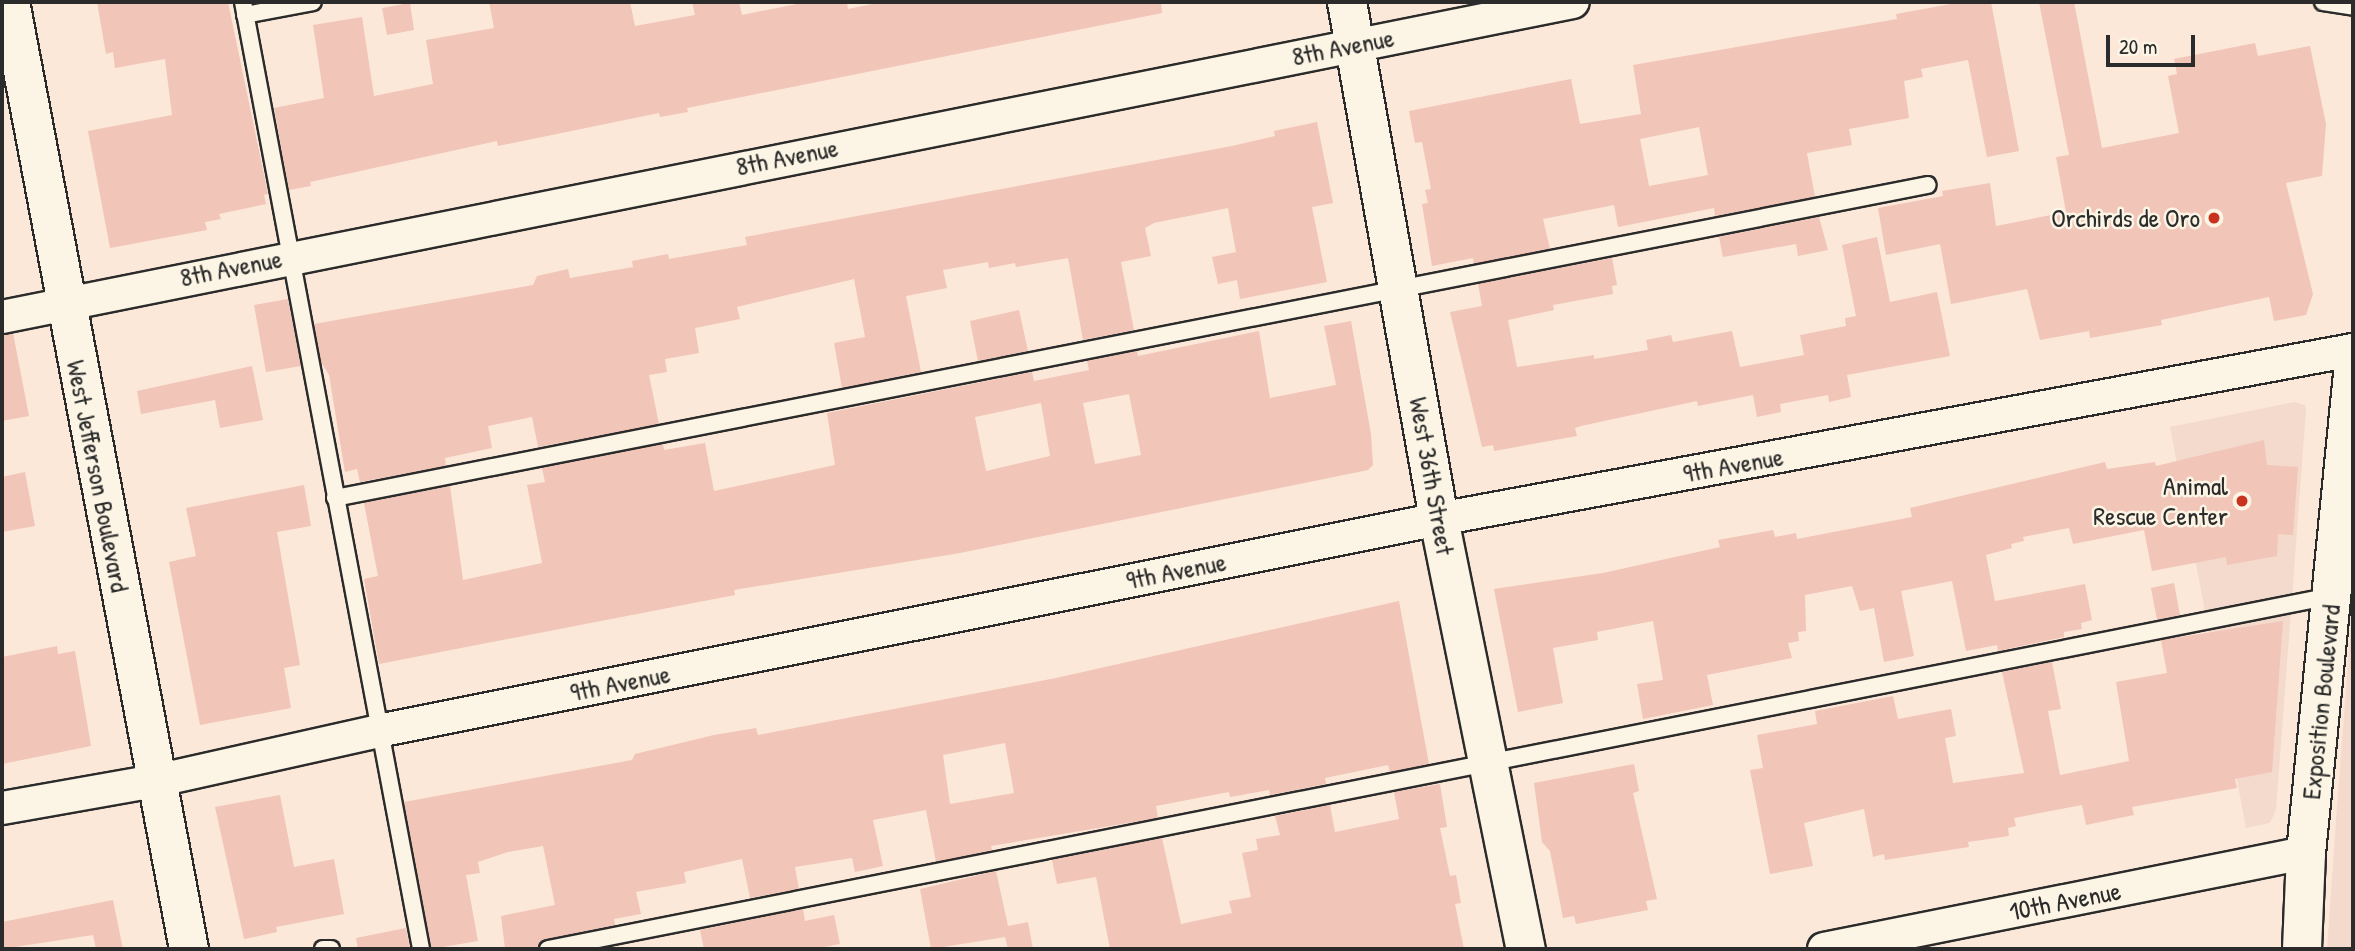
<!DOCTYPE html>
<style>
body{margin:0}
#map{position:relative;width:2355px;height:951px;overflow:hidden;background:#fbe8d9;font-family:"Patrick Hand",sans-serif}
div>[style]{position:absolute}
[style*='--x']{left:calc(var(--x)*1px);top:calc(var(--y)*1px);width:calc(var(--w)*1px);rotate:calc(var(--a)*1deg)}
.built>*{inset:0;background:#f4dacc}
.building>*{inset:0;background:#f1c5b7}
.roads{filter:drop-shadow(2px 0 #2b2b2b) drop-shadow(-2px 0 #2b2b2b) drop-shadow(0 2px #2b2b2b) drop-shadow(0 -2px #2b2b2b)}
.service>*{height:16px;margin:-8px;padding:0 8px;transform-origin:8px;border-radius:8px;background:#fcf5e5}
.minor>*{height:32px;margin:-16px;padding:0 16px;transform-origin:16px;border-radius:16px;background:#fcf5e5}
.tertiary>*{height:38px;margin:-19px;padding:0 19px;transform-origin:19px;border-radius:19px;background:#fcf5e5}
.secondary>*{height:38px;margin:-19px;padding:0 19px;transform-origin:19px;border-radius:19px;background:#fcf5e5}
.dots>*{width:19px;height:19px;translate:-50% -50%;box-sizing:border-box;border:4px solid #fcf5e5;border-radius:50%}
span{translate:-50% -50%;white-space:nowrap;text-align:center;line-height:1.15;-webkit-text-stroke:5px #fcf5e5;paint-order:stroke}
.street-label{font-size:26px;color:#2b2b2b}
.poi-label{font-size:26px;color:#2b2b2b}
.right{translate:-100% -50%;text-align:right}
.frame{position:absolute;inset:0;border:4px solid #2b2b2b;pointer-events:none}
.scale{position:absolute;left:2106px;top:35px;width:89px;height:32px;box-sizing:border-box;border:4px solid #2b2b2b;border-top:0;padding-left:9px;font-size:21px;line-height:24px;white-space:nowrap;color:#2b2b2b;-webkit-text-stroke:5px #fcf5e5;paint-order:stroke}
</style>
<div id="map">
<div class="built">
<i style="clip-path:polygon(2294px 402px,2305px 405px,2306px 411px,2276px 810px,2270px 823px,2246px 828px,2170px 427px)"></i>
<i style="clip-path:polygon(2353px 599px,2353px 949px,2327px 949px,2337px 806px)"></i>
</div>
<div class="building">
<i style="clip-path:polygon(97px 2px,228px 2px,268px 194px,264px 195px,266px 204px,219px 214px,221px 219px,205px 222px,207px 230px,110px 248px,88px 131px,172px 115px,165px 59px,115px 68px,113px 52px,106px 54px)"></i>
<i style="clip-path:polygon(489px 2px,630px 2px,635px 26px,695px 15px,692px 2px,739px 2px,742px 15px,807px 2px,847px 2px,848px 9px,882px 2px,1161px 2px,1162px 13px,687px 108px,688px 112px,660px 117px,659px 113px,498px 146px,497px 141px,310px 182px,311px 186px,289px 190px,274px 108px,324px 98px,313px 25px,362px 17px,374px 96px,433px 84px,426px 40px,494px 28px)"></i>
<i style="clip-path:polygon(evenodd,1962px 2px,1991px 2px,2019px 151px,1987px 157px,1968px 60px,1921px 69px,1923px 77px,1904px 81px,1909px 118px,1849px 129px,1852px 145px,1807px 153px,1815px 197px,1715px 216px,1714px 208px,1618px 227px,1614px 205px,1543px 219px,1550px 249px,1474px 264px,1473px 258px,1432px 266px,1422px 204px,1428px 203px,1425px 190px,1431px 189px,1422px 142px,1415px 143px,1409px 111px,1571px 79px,1580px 124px,1641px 114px,1633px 65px,1897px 19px,1896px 14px,1962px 2px,1699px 127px,1708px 175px,1649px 186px,1640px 139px,1699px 127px)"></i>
<i style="clip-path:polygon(2039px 2px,2074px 2px,2102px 148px,2179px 133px,2168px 76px,2177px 74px,2174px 59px,2255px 43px,2258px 56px,2310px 46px,2326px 124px,2322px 176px,2286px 183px,2313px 294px,2306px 315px,2274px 321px,2269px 297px,2161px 320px,2162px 325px,2090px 338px,2089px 331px,2040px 340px,2027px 289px,1951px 304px,1940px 244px,1886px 255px,1878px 208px,1943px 196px,1942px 191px,1990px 183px,1996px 226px,2066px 212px,2056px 157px,2069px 155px)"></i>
<i style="clip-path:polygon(410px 3px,414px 30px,387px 35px,382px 8px)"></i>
<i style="clip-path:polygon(1317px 122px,1333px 203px,1312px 207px,1327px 282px,1240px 299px,1237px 280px,1218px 284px,1212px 257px,1236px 252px,1228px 208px,1154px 223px,1145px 228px,1151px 256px,1121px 262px,1134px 330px,1083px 340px,1068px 258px,1016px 267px,1015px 263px,989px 268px,988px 262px,943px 270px,947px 288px,906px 296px,921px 372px,842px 388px,834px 343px,865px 337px,854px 279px,737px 307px,740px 319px,695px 328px,699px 353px,665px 359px,667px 372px,649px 375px,659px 424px,538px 447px,532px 417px,488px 426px,492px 448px,445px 458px,446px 466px,360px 482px,357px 469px,345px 472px,329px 375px,321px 362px,314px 324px,533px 285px,537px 276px,568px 269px,570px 278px,633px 267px,632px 261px,668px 254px,669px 259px,747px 245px,745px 237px,1232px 146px,1275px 136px,1274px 131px)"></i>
<i style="clip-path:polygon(1819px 217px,1828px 250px,1798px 256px,1796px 244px,1723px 257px,1719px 237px)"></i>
<i style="clip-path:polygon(1877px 237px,1890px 302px,1937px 292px,1950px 356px,1847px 375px,1851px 397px,1829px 402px,1828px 395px,1780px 404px,1781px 412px,1757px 417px,1753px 395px,1698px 406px,1697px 401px,1581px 426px,1575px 428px,1577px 436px,1494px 451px,1493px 445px,1482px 447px,1450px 312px,1482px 306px,1478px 284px,1612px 258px,1617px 285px,1612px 286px,1613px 294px,1553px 305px,1554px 310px,1508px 320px,1517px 367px,1594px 355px,1594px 359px,1648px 350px,1646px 340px,1671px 335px,1673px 342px,1732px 331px,1740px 367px,1804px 355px,1800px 335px,1846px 326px,1845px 318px,1856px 316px,1842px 245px)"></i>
<i style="clip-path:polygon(288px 299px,301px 366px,266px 372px,254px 305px)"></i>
<i style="clip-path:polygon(1019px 310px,1028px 351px,978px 361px,970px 321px)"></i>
<i style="clip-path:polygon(evenodd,1351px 321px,1371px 434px,1373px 465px,1368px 470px,960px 553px,734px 590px,735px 595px,379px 664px,364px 579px,378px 576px,364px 503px,450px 486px,463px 580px,542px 563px,527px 485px,545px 482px,542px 468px,663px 444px,664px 450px,705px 443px,714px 491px,835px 465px,827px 413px,1032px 372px,1034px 381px,1089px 370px,1087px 361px,1137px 351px,1138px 356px,1259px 331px,1270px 398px,1336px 385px,1324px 326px,1351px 321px,1129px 394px,1141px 455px,1095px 464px,1083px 403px,1129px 394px,1351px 321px,1041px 403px,1050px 456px,986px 471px,975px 417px,1041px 403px)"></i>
<i style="clip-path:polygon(13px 333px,29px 416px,2px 421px,2px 335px)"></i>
<i style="clip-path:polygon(252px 366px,263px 420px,220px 428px,215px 400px,141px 414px,137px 391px)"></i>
<i style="clip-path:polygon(2264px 440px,2267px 465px,2298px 467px,2293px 535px,2278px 534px,2277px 556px,2227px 565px,2226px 557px,2152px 571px,2144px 530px,2073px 544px,2069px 528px,2023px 537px,2024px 541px,2011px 544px,2012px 548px,1986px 555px,1995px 601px,2085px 584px,2092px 620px,2081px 623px,2082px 629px,2064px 632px,2064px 637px,1998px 651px,1997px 645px,1966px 651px,1952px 581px,1901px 591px,1914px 656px,1884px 662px,1874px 608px,1860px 611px,1852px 586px,1805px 595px,1806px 631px,1798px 632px,1799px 641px,1788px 643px,1792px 658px,1707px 675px,1713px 705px,1643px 719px,1637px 684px,1663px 680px,1653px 621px,1597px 632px,1598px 640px,1553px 648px,1563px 703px,1518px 712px,1494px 589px,1603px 573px,1720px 547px,1718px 540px,1773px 530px,1775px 537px,1796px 533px,1797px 539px,1912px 517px,1910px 508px,2105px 462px,2107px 469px,2155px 462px,2156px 466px)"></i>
<i style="clip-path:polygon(25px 472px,35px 526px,2px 532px,2px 477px)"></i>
<i style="clip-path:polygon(304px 485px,311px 526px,277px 532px,300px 665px,284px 668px,291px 708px,200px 725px,169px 562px,196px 556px,186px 508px)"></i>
<i style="clip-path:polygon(2174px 583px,2180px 615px,2157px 620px,2151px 588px)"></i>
<i style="clip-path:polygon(evenodd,1399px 601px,1429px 764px,1390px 772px,1388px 765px,1325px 778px,1326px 784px,1270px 795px,1269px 790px,1230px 797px,1229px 792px,1156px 806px,1158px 818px,991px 846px,992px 850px,936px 862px,926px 810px,873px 820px,883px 866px,855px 872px,852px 858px,795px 867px,799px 889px,750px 898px,742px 859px,684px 872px,686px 883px,636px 892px,641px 914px,614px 919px,615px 925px,546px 939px,538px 949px,505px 949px,501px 916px,555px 905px,543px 846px,508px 852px,478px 862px,480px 873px,466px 875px,478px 941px,431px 949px,404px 802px,632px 760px,635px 754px,714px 735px,756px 728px,758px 735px,1056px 678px,1399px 601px,1005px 743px,1014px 793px,950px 804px,943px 755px,1005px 743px)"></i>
<i style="clip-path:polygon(2283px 621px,2272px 772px,2235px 779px,2237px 788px,2132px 807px,2134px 815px,2086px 825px,2082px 805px,2014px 818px,2016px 826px,2008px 828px,2009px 836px,1968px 842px,1969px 847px,1885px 860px,1884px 854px,1873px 857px,1864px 809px,1804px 823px,1813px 866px,1770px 874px,1750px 770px,1763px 768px,1757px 735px,1817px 724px,1815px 711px,1893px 696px,1898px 719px,1951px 709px,1956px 736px,1945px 738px,1953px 783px,2024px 773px,2002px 672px,2052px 662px,2061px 709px,2048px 711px,2060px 775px,2129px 761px,2116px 682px,2167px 673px,2161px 640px)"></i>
<i style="clip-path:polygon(57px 646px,58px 654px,75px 651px,91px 746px,2px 764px,2px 657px)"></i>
<i style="clip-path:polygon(1634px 764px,1639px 791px,1633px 793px,1657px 899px,1646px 901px,1648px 910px,1576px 924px,1574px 916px,1563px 918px,1550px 851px,1542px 842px,1534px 783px)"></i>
<i style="clip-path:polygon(1440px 784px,1447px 827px,1440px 828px,1450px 876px,1456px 875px,1461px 903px,1455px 904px,1464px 949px,1110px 949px,1096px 877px,1057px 884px,1052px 860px,1162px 838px,1181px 924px,1232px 913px,1229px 901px,1251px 897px,1242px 853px,1258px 850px,1256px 839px,1280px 835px,1275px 816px,1330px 805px,1335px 832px,1399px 819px,1394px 792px)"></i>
<i style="clip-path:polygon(280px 795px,294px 867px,334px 859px,344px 914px,276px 927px,277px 932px,244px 939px,215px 807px)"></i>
<i style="clip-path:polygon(996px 871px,1008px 926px,1028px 922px,1033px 949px,1008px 949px,1005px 937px,931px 949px,920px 889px)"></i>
<i style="clip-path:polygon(113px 900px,123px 949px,96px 949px,93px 935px,2px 949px,2px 922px)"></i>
<i style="clip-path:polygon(803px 909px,805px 921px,834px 915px,840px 944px,814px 949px,704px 949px,700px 930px)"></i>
<i style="clip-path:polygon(406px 928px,410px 949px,358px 949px,356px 938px)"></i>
</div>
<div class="roads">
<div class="service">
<i style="--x:243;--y:2;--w:964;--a:79.35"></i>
<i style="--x:2323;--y:2;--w:30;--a:9"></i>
<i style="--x:245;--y:15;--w:69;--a:-10.8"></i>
<i style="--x:335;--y:498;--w:1623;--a:-11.12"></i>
<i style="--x:323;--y:949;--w:8;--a:0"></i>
<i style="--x:548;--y:949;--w:1818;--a:-11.2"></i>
</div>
<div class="minor">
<i style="--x:2;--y:317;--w:1602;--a:-11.34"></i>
<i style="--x:2;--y:808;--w:155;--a:-10"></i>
<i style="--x:155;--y:781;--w:229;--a:-12.6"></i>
<i style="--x:378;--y:731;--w:1082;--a:-11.3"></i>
<i style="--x:1439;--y:519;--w:929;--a:-10.48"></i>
<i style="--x:1824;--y:949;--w:491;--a:-11.3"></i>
</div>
<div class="tertiary">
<i style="--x:1347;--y:2;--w:525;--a:79.91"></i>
<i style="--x:1439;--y:519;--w:439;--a:78.6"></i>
<i style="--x:2302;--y:949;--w:96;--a:-87.6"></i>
<i style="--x:2306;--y:853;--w:483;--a:-84.4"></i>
</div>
<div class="secondary">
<i style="--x:10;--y:2;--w:964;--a:79.3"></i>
</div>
</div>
<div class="dots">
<i style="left:2214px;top:218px;background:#c8321e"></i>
<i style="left:2242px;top:501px;background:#c8321e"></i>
</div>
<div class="street-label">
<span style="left:1343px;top:47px;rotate:-11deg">8th Avenue</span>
<span style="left:787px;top:157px;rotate:-11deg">8th Avenue</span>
<span style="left:231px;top:268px;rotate:-11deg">8th Avenue</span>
<span style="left:1733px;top:465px;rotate:-10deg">9th Avenue</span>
<span style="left:98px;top:476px;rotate:79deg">West Jefferson Boulevard</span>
<span style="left:1432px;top:476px;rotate:80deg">West 36th Street</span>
<span style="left:1176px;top:571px;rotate:-11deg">9th Avenue</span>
<span style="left:620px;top:683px;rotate:-11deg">9th Avenue</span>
<span style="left:2321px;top:702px;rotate:-84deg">Exposition Boulevard</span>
<span style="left:2065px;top:901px;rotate:-11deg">10th Avenue</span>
</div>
<div class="poi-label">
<span class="right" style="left:2200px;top:218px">Orchirds de Oro</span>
<span class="right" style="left:2228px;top:501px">Animal<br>Rescue Center</span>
</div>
<div class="frame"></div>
<div class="scale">20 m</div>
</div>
